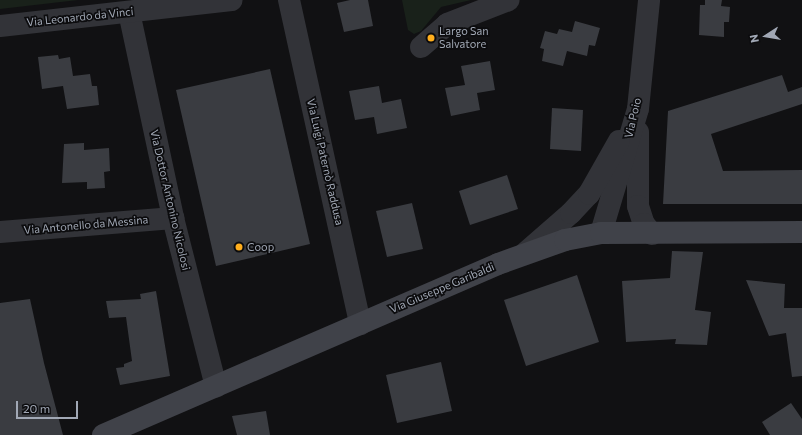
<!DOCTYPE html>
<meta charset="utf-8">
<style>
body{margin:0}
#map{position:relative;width:802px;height:435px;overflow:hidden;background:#111113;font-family:Commissioner,sans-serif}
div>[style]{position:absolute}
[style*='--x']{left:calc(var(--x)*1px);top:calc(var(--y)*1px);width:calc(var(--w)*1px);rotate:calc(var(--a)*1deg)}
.green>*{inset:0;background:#19211a}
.building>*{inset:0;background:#3a3c41}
.minor>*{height:22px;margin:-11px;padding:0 11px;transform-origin:11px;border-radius:11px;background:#323338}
.tertiary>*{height:22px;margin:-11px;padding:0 11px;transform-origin:11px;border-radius:11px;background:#323338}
.secondary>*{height:22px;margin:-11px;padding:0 11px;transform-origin:11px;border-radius:11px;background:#404249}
.dots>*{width:11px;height:11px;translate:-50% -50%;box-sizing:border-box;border:2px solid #0c0c0e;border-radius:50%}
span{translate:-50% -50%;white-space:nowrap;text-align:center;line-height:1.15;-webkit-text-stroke:3.5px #0c0c0e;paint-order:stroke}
.street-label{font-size:11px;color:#a1a8b5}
.poi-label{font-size:11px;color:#a1a8b5}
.left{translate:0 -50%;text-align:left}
.north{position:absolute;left:746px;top:16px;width:40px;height:40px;-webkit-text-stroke:3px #0c0c0e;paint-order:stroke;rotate:258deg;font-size:11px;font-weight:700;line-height:16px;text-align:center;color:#a1a8b5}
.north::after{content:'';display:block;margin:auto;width:14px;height:18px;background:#a1a8b5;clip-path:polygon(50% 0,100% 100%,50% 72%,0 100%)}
.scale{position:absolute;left:16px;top:401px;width:62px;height:18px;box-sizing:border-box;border:2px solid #a1a8b5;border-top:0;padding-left:5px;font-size:12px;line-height:14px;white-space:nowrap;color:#a1a8b5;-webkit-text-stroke:3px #0c0c0e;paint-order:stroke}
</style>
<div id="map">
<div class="green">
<i style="clip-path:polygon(0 0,78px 0,0 9px)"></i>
<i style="clip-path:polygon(402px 0,471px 0,441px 7px,421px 31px,414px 34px,408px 30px)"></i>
</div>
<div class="building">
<i style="clip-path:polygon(350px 0,368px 0,373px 26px,344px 32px,337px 3px)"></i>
<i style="clip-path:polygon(705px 0,722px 0,721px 6px,730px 7px,729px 22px,724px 22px,724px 37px,699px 35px,700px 5px,705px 5px)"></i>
<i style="clip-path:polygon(575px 21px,600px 28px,595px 46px,589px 45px,587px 56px,567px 51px,563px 66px,542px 61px,544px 49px,540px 48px,545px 31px,557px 34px,559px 29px,572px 32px)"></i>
<i style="clip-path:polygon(58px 55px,59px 59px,70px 57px,73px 76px,90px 74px,92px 86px,97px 86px,99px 105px,67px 109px,63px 86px,42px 89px,38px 57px)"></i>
<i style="clip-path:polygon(490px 61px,495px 90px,477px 93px,480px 110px,451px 116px,445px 88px,465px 85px,461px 66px)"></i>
<i style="clip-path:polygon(270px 69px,310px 244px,216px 266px,176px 90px)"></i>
<i style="clip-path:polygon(782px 75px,788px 92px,802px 87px,802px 104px,711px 134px,723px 171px,802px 170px,802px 204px,663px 204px,668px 111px)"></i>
<i style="clip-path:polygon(379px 86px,382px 103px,401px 99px,407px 128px,377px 134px,374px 117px,355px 120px,349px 91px)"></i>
<i style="clip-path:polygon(552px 108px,583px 110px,581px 151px,550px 149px)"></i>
<i style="clip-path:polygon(84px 143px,84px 150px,109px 148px,110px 171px,104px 172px,105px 188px,87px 189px,87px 182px,62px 183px,64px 144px)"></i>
<i style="clip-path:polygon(507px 175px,518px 209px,470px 225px,459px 191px)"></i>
<i style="clip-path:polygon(412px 203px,423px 249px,387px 257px,376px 211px)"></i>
<i style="clip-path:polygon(672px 251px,703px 252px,695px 310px,711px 312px,707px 345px,675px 344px,676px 339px,626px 342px,622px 281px,670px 278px)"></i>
<i style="clip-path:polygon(577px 275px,599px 342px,526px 366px,504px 300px)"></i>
<i style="clip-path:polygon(746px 280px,785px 284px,784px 308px,802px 308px,802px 376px,792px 377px,786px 333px,769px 336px)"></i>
<i style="clip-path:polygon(156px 291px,170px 376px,120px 385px,116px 368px,124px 367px,124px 364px,132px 361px,126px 317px,109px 318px,106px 301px,141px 299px,140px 294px)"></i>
<i style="clip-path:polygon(30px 299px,44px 363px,63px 435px,0 435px,0 303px)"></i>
<i style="clip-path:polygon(441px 362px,452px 411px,397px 423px,386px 375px)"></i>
<i style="clip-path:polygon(791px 403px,802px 419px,802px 435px,770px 435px,762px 422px)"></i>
<i style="clip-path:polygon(266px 411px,270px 435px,237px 435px,232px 416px)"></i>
</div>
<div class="minor">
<i style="--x:289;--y:0;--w:332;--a:77.6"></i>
<i style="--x:129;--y:12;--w:211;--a:77.9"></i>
<i style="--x:173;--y:218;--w:174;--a:75.7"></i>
<i style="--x:0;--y:26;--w:233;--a:-6.4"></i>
<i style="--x:421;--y:47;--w:35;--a:-41"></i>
<i style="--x:447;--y:24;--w:66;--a:-21.2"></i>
<i style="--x:0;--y:232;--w:174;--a:-4.6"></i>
</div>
<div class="tertiary">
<i style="--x:638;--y:132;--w:74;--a:90"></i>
<i style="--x:638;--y:206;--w:19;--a:72"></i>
<i style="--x:644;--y:224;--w:13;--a:51"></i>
<i style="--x:601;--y:233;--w:129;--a:-73.4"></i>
<i style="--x:638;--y:109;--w:110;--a:-84.2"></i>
<i style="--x:524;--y:254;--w:62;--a:-41.1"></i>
<i style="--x:571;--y:213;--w:26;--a:-47"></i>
<i style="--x:589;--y:194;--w:61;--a:-60.5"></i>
</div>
<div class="secondary">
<i style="--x:103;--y:435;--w:430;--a:-23.4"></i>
<i style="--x:498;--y:264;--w:71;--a:-19.7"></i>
<i style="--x:565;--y:240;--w:37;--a:-11"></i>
<i style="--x:601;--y:233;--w:201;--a:-0.3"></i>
</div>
<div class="dots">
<i style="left:431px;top:38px;background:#ffae1d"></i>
<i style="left:239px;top:247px;background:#ffae1d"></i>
</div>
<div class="street-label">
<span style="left:80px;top:17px;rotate:-6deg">Via Leonardo da Vinci</span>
<span style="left:633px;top:118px;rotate:-77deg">Via Poio</span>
<span style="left:325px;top:162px;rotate:77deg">Via Luigi Paternò Raddusa</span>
<span style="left:170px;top:200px;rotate:77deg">Via Dottor Antonino Nicolosi</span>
<span style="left:86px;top:225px;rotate:-5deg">Via Antonello da Messina</span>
<span style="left:442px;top:288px;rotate:-23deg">Via Giuseppe Garibaldi</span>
</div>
<div class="poi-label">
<span class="left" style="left:439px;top:38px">Largo San<br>Salvatore</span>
<span class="left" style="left:247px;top:247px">Coop</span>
</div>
<div class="north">N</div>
<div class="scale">20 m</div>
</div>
